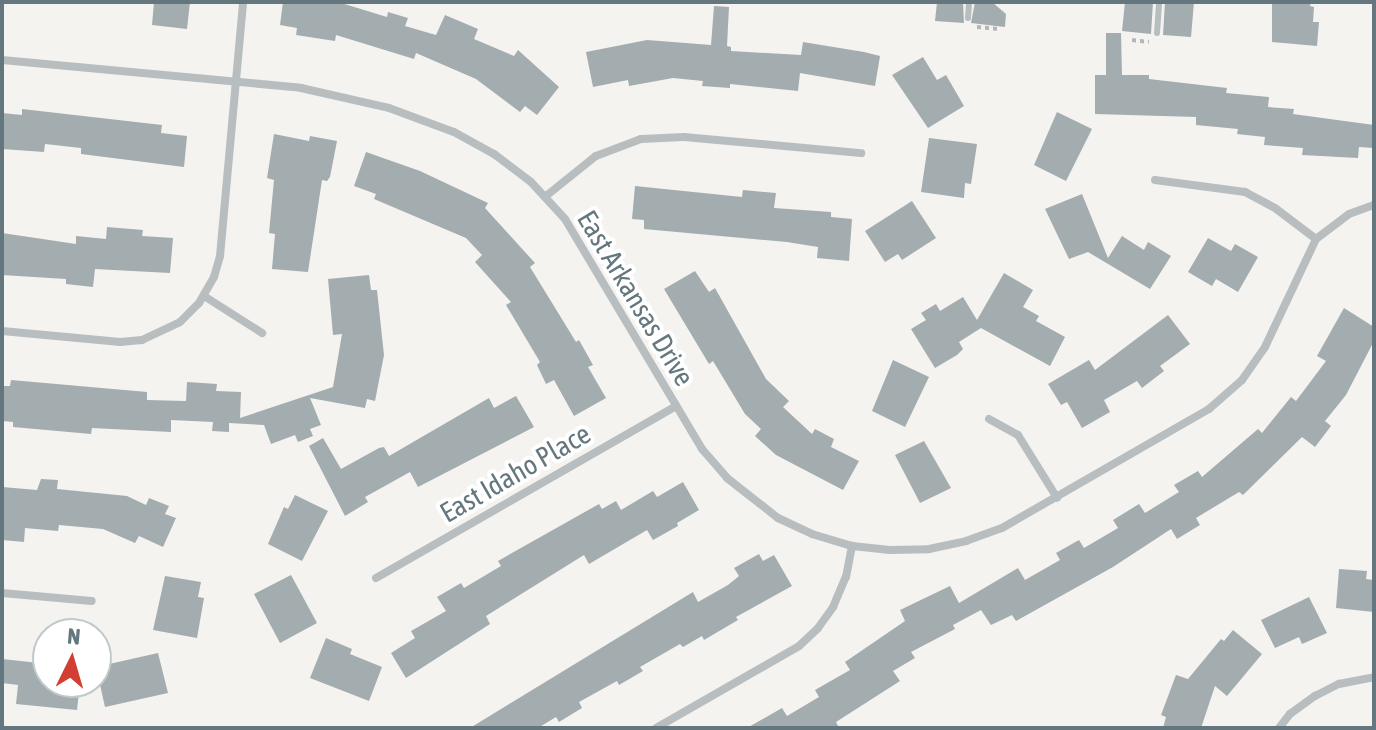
<!DOCTYPE html>
<style>
body{margin:0}
#map{position:relative;width:1376px;height:730px;overflow:hidden;background:#f4f3f0;font-family:"Asap Condensed",sans-serif}
div>[style]{position:absolute}
[style*='--x']{left:calc(var(--x)*1px);top:calc(var(--y)*1px);width:calc(var(--w)*1px);rotate:calc(var(--a)*1deg)}
.building>*{inset:0;background:#a3acaf}
.path>*{height:4px;margin-top:-2px;transform-origin:0;background:repeating-linear-gradient(90deg,#b3b7b8 0 4px,transparent 0 8px)}
.lane>*{height:6px;margin:-3px;padding:0 3px;transform-origin:3px;border-radius:3px;background:#b8bec0}
.street>*{height:8px;margin:-4px;padding:0 4px;transform-origin:4px;border-radius:4px;background:#b8bec0}
span{translate:-50% -50%;white-space:nowrap;text-align:center;line-height:1.15;-webkit-text-stroke:8px #fff;paint-order:stroke}
.street-label{font-size:28px;color:#65777e}
.frame{position:absolute;inset:0;border:4px solid #65777e;pointer-events:none}
.north{position:absolute;left:32px;top:618px;width:80px;height:80px;box-sizing:border-box;background:#fff;border:2px solid #c1c9cb;border-radius:50%;rotate:5deg;font-size:22px;font-weight:700;line-height:32px;text-align:center;color:#65777e}
.north::after{content:'';display:block;margin:auto;width:28px;height:36px;background:#d23f32;clip-path:polygon(50% 0,100% 100%,50% 72%,0 100%)}
</style>
<div id="map">
<div class="building">
<i style="clip-path:polygon(154px 2px,190px 2px,187px 29px,152px 25px)"></i>
<i style="clip-path:polygon(283px 2px,338px 2px,387px 17px,388px 12px,408px 18px,405px 26px,436px 35px,445px 15px,478px 29px,474px 39px,514px 56px,518px 50px,559px 87px,537px 115px,525px 106px,520px 112px,476px 79px,416px 53px,414px 59px,336px 35px,335px 41px,296px 35px,297px 28px,280px 25px)"></i>
<i style="clip-path:polygon(937px 2px,963px 2px,964px 23px,935px 21px)"></i>
<i style="clip-path:polygon(975px 2px,992px 2px,1006px 14px,1005px 27px,971px 23px)"></i>
<i style="clip-path:polygon(1125px 2px,1153px 2px,1151px 34px,1122px 31px)"></i>
<i style="clip-path:polygon(1165px 2px,1194px 2px,1191px 37px,1163px 35px)"></i>
<i style="clip-path:polygon(1272px 2px,1311px 2px,1310px 6px,1314px 7px,1313px 22px,1319px 22px,1317px 46px,1272px 42px)"></i>
<i style="clip-path:polygon(714px 6px,729px 7px,727px 46px,731px 47px,731px 51px,801px 55px,803px 42px,864px 52px,880px 56px,875px 86px,800px 73px,798px 91px,730px 84px,730px 88px,702px 86px,703px 81px,673px 78px,629px 86px,628px 80px,593px 87px,586px 52px,647px 40px,711px 45px)"></i>
<i style="clip-path:polygon(1106px 33px,1121px 33px,1122px 75px,1149px 75px,1149px 79px,1227px 88px,1226px 93px,1269px 97px,1268px 107px,1294px 109px,1293px 114px,1374px 125px,1374px 148px,1359px 147px,1358px 158px,1302px 155px,1303px 148px,1264px 145px,1265px 137px,1237px 134px,1238px 129px,1196px 125px,1196px 117px,1095px 114px,1095px 75px,1106px 75px)"></i>
<i style="clip-path:polygon(923px 57px,937px 80px,946px 75px,964px 106px,928px 128px,892px 75px)"></i>
<i style="clip-path:polygon(22px 109px,162px 125px,161px 133px,187px 136px,184px 167px,81px 154px,81px 148px,45px 144px,44px 152px,2px 149px,2px 113px,22px 115px)"></i>
<i style="clip-path:polygon(1057px 112px,1092px 129px,1066px 181px,1034px 165px)"></i>
<i style="clip-path:polygon(274px 134px,309px 141px,310px 136px,337px 141px,330px 177px,327px 181px,322px 180px,308px 272px,272px 269px,275px 234px,269px 233px,274px 180px,267px 178px)"></i>
<i style="clip-path:polygon(929px 138px,977px 144px,971px 184px,965px 183px,964px 198px,921px 192px)"></i>
<i style="clip-path:polygon(366px 152px,420px 171px,488px 203px,485px 208px,535px 263px,530px 267px,576px 342px,579px 340px,593px 365px,588px 367px,606px 398px,574px 416px,554px 380px,546px 384px,537px 365px,540px 362px,506px 305px,511px 302px,475px 262px,482px 255px,466px 238px,374px 199px,376px 194px,354px 186px)"></i>
<i style="clip-path:polygon(635px 186px,742px 197px,743px 190px,776px 193px,774px 208px,831px 212px,831px 217px,852px 219px,849px 261px,817px 258px,818px 247px,787px 242px,644px 229px,644px 220px,632px 219px)"></i>
<i style="clip-path:polygon(1082px 194px,1108px 258px,1122px 236px,1144px 250px,1148px 242px,1171px 256px,1150px 289px,1088px 252px,1069px 259px,1045px 209px)"></i>
<i style="clip-path:polygon(912px 201px,936px 238px,902px 260px,898px 254px,885px 262px,865px 231px)"></i>
<i style="clip-path:polygon(107px 227px,143px 230px,142px 236px,173px 238px,170px 273px,95px 269px,93px 287px,66px 284px,66px 279px,2px 275px,2px 233px,76px 244px,76px 236px,106px 239px)"></i>
<i style="clip-path:polygon(1208px 238px,1231px 251px,1235px 244px,1258px 257px,1238px 292px,1216px 279px,1212px 286px,1188px 272px)"></i>
<i style="clip-path:polygon(695px 271px,709px 292px,715px 288px,766px 379px,789px 401px,783px 407px,812px 434px,815px 429px,834px 439px,831px 447px,859px 461px,843px 490px,776px 455px,755px 436px,761px 429px,745px 414px,713px 361px,709px 364px,664px 289px)"></i>
<i style="clip-path:polygon(1004px 273px,1033px 290px,1023px 307px,1039px 316px,1036px 321px,1065px 337px,1050px 366px,981px 328px,959px 342px,963px 349px,957px 355px,935px 368px,911px 329px,926px 320px,921px 313px,936px 304px,940px 311px,963px 297px,977px 320px)"></i>
<i style="clip-path:polygon(369px 275px,371px 290px,377px 290px,384px 355px,375px 401px,367px 399px,365px 408px,310px 398px,321px 425px,310px 429px,313px 436px,298px 442px,295px 435px,271px 444px,264px 425px,229px 423px,229px 432px,212px 431px,213px 422px,171px 420px,171px 432px,92px 428px,91px 434px,13px 427px,13px 422px,2px 421px,2px 386px,10px 386px,11px 380px,147px 392px,147px 400px,186px 401px,187px 382px,217px 384px,216px 391px,241px 392px,240px 418px,333px 387px,342px 334px,333px 335px,328px 279px)"></i>
<i style="clip-path:polygon(1344px 308px,1374px 327px,1374px 341px,1346px 395px,1325px 421px,1331px 426px,1315px 447px,1302px 437px,1243px 495px,1239px 492px,1196px 518px,1200px 525px,1177px 539px,1171px 529px,1113px 567px,1016px 621px,1012px 615px,991px 625px,981px 610px,953px 625px,955px 629px,911px 652px,915px 658px,893px 671px,900px 681px,836px 722px,839px 728px,747px 728px,782px 708px,787px 716px,819px 697px,815px 690px,850px 670px,845px 662px,905px 621px,900px 610px,950px 586px,959px 603px,1018px 568px,1025px 580px,1060px 560px,1056px 553px,1079px 540px,1084px 548px,1118px 528px,1113px 520px,1139px 504px,1145px 513px,1179px 492px,1174px 485px,1198px 471px,1202px 477px,1258px 429px,1262px 433px,1291px 397px,1296px 401px,1326px 361px,1317px 356px)"></i>
<i style="clip-path:polygon(1168px 315px,1190px 344px,1160px 366px,1164px 371px,1142px 388px,1137px 381px,1104px 400px,1110px 412px,1082px 428px,1067px 402px,1061px 405px,1048px 384px,1089px 360px,1095px 370px)"></i>
<i style="clip-path:polygon(893px 360px,929px 377px,905px 427px,872px 411px)"></i>
<i style="clip-path:polygon(516px 396px,534px 427px,418px 487px,410px 472px,365px 497px,368px 502px,345px 516px,309px 446px,323px 438px,341px 469px,379px 448px,384px 447px,389px 456px,489px 398px,494px 408px)"></i>
<i style="clip-path:polygon(924px 441px,951px 488px,920px 503px,895px 455px)"></i>
<i style="clip-path:polygon(41px 479px,58px 480px,57px 489px,127px 496px,146px 505px,149px 498px,169px 506px,165px 514px,176px 518px,163px 547px,139px 536px,135px 543px,103px 529px,59px 525px,58px 531px,25px 528px,24px 542px,2px 540px,2px 487px,37px 490px)"></i>
<i style="clip-path:polygon(683px 482px,699px 510px,677px 523px,678px 526px,653px 540px,647px 530px,589px 564px,584px 555px,486px 616px,490px 624px,406px 678px,391px 653px,415px 638px,411px 631px,446px 611px,437px 597px,461px 583px,464px 588px,501px 566px,498px 561px,599px 504px,602px 509px,616px 501px,621px 510px,653px 491px,657px 497px)"></i>
<i style="clip-path:polygon(295px 495px,328px 511px,302px 561px,268px 544px,284px 507px,288px 509px)"></i>
<i style="clip-path:polygon(759px 554px,763px 561px,774px 555px,792px 586px,736px 617px,738px 620px,704px 640px,702px 636px,683px 647px,680px 644px,640px 667px,643px 671px,619px 685px,617px 681px,579px 702px,582px 708px,559px 722px,556px 717px,538px 728px,470px 728px,693px 592px,698px 602px,728px 585px,739px 576px,734px 568px)"></i>
<i style="clip-path:polygon(1339px 569px,1367px 571px,1366px 579px,1374px 580px,1374px 612px,1336px 608px)"></i>
<i style="clip-path:polygon(291px 575px,317px 623px,280px 643px,254px 594px)"></i>
<i style="clip-path:polygon(165px 576px,201px 582px,198px 597px,204px 598px,197px 638px,153px 630px)"></i>
<i style="clip-path:polygon(1309px 597px,1327px 633px,1302px 644px,1299px 637px,1275px 648px,1261px 620px)"></i>
<i style="clip-path:polygon(1233px 630px,1262px 654px,1227px 696px,1215px 686px,1201px 728px,1163px 728px,1166px 717px,1161px 715px,1176px 675px,1188px 679px,1221px 639px,1224px 641px)"></i>
<i style="clip-path:polygon(326px 638px,352px 649px,350px 654px,382px 667px,369px 701px,310px 678px)"></i>
<i style="clip-path:polygon(158px 653px,168px 693px,105px 707px,96px 667px)"></i>
<i style="clip-path:polygon(2px 659px,48px 664px,48px 682px,80px 682px,77px 710px,16px 704px,18px 685px,2px 683px)"></i>
</div>
<div class="path">
<i style="--x:977;--y:27;--w:22;--a:5"></i>
<i style="--x:1132;--y:40;--w:17;--a:7"></i>
</div>
<div class="lane">
<i style="--x:968;--y:18;--w:16;--a:-86"></i>
<i style="--x:1157;--y:33;--w:31;--a:-86"></i>
</div>
<div class="street">
<i style="--x:2;--y:60;--w:300;--a:5.3"></i>
<i style="--x:301;--y:88;--w:90;--a:12.8"></i>
<i style="--x:389;--y:108;--w:69;--a:20.3"></i>
<i style="--x:454;--y:132;--w:46;--a:28.8"></i>
<i style="--x:494;--y:154;--w:46;--a:37.1"></i>
<i style="--x:531;--y:182;--w:50;--a:47.4"></i>
<i style="--x:565;--y:219;--w:268;--a:59.2"></i>
<i style="--x:702;--y:449;--w:38;--a:49"></i>
<i style="--x:727;--y:478;--w:65;--a:38.1"></i>
<i style="--x:778;--y:518;--w:38;--a:25"></i>
<i style="--x:812;--y:534;--w:42;--a:16.7"></i>
<i style="--x:852;--y:546;--w:38;--a:6"></i>
<i style="--x:890;--y:550;--w:39;--a:-1"></i>
<i style="--x:929;--y:549;--w:38;--a:-12"></i>
<i style="--x:966;--y:541;--w:38;--a:-20"></i>
<i style="--x:1002;--y:528;--w:239;--a:-29.9"></i>
<i style="--x:1209;--y:409;--w:44;--a:-41.3"></i>
<i style="--x:1242;--y:380;--w:40;--a:-55.1"></i>
<i style="--x:1265;--y:347;--w:119;--a:-64.7"></i>
<i style="--x:1316;--y:239;--w:41;--a:-37.1"></i>
<i style="--x:1349;--y:214;--w:27;--a:-20"></i>
<i style="--x:1155;--y:180;--w:91;--a:7.6"></i>
<i style="--x:1245;--y:192;--w:34;--a:28"></i>
<i style="--x:1275;--y:208;--w:51;--a:37.1"></i>
<i style="--x:546;--y:196;--w:64;--a:-38.7"></i>
<i style="--x:596;--y:156;--w:48;--a:-20.7"></i>
<i style="--x:641;--y:139;--w:43;--a:-2.7"></i>
<i style="--x:684;--y:137;--w:178;--a:5.2"></i>
<i style="--x:204;--y:296;--w:69;--a:32.5"></i>
<i style="--x:2;--y:331;--w:119;--a:5.3"></i>
<i style="--x:120;--y:342;--w:22;--a:-5"></i>
<i style="--x:142;--y:340;--w:42;--a:-25.3"></i>
<i style="--x:180;--y:322;--w:27;--a:-45"></i>
<i style="--x:199;--y:303;--w:30;--a:-60"></i>
<i style="--x:214;--y:277;--w:22;--a:-74"></i>
<i style="--x:220;--y:256;--w:255;--a:-84.8"></i>
<i style="--x:989;--y:419;--w:33;--a:29"></i>
<i style="--x:1018;--y:435;--w:74;--a:58.2"></i>
<i style="--x:376;--y:578;--w:346;--a:-29.8"></i>
<i style="--x:2;--y:593;--w:90;--a:5.1"></i>
<i style="--x:656;--y:728;--w:165;--a:-29.8"></i>
<i style="--x:799;--y:646;--w:26;--a:-43"></i>
<i style="--x:818;--y:628;--w:26;--a:-54"></i>
<i style="--x:833;--y:607;--w:33;--a:-67"></i>
<i style="--x:846;--y:577;--w:32;--a:-79"></i>
<i style="--x:1279;--y:728;--w:18;--a:-52"></i>
<i style="--x:1290;--y:714;--w:31;--a:-36"></i>
<i style="--x:1315;--y:696;--w:27;--a:-27"></i>
<i style="--x:1339;--y:684;--w:36;--a:-11"></i>
</div>
<div class="street-label">
<span style="left:636px;top:298px;rotate:59deg">East Arkansas Drive</span>
<span style="left:515px;top:473px;rotate:-30deg">East Idaho Place</span>
</div>
<div class="frame"></div>
<div class="north">N</div>
</div>
